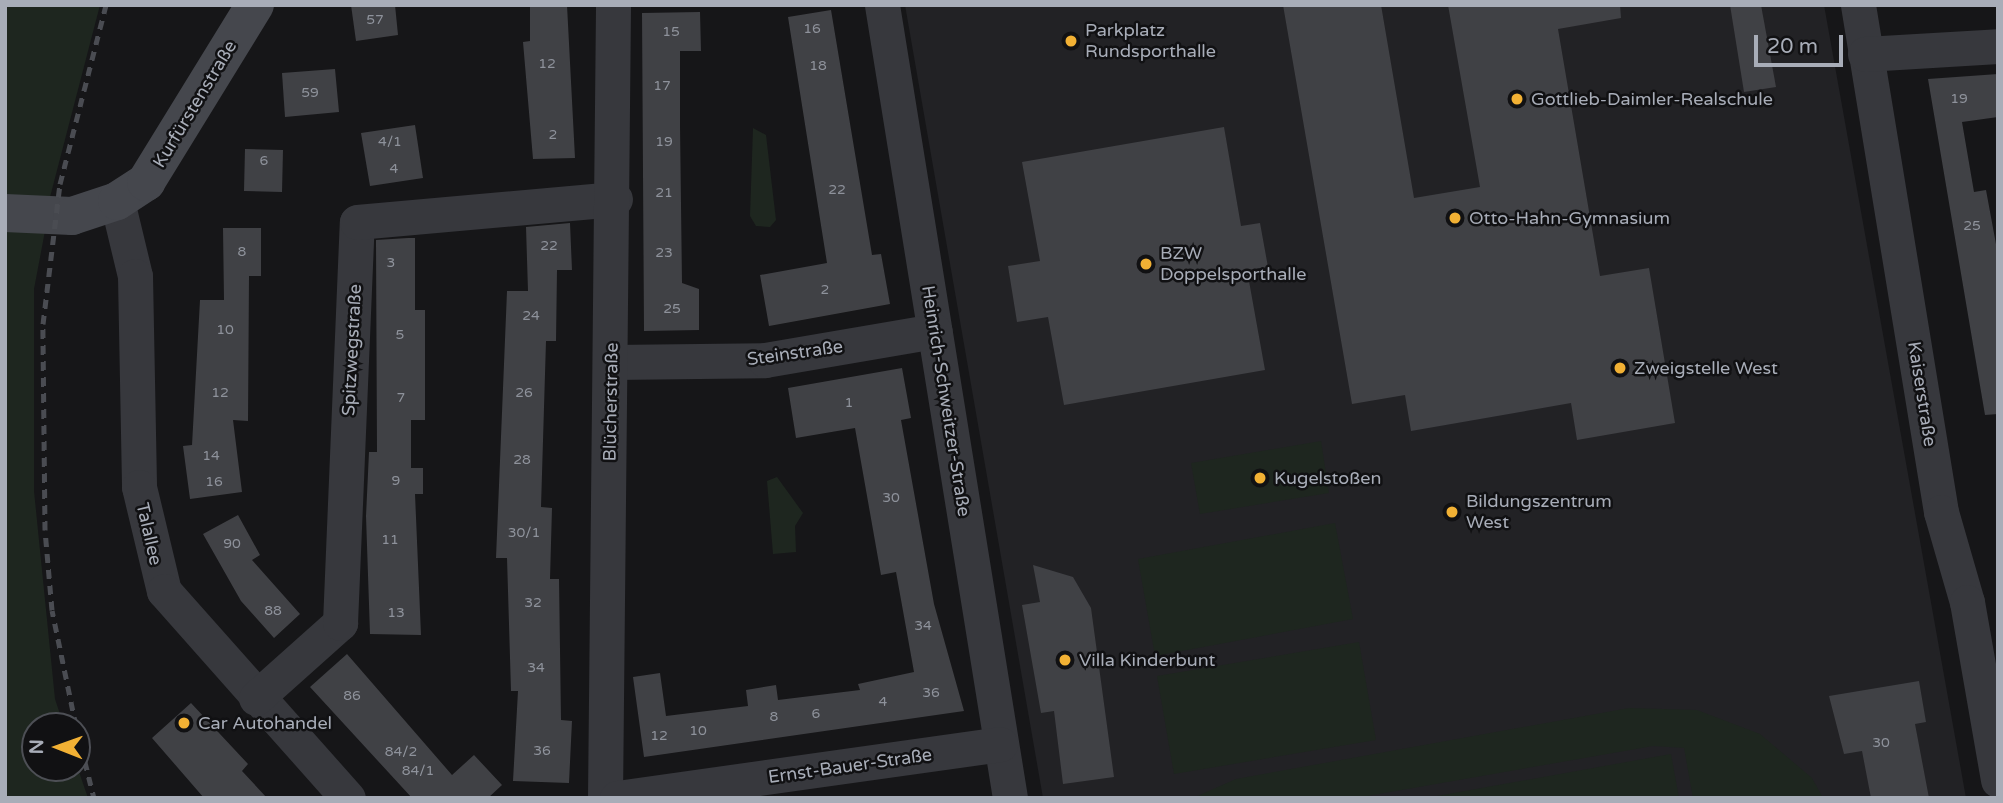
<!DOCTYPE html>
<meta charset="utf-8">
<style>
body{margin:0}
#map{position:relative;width:2003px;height:803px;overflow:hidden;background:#161618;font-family:"Varela Round",sans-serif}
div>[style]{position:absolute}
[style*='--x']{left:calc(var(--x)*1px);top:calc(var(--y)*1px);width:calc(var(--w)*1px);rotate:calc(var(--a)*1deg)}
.built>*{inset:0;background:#222225}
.green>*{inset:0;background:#1e261f}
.building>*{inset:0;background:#404145}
.street>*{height:35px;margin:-17.5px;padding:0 17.5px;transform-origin:17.5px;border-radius:17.5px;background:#37383d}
.secondary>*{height:38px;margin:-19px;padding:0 19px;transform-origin:19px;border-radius:19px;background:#45474d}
.rail>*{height:5px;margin-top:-2.5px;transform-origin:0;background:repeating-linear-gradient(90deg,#4a4c52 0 9px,transparent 0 16px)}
.dots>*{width:19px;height:19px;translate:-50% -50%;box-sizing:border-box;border:4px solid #111113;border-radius:50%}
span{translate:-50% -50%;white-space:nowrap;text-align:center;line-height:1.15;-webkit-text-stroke:5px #111113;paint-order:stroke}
.number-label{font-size:14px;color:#8e929b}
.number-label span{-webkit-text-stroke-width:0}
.poi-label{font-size:18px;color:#a8adb8}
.left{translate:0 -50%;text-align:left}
.street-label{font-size:18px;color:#a8adb8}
.frame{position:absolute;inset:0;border:7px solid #a8adb8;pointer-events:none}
.north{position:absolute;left:21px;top:712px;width:70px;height:70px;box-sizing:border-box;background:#111113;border:2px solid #4d4f55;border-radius:50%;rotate:271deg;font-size:19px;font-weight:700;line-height:28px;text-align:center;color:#a8adb8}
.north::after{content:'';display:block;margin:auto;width:24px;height:32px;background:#f2b134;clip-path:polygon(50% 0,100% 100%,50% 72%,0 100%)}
.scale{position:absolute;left:1754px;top:35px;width:89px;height:32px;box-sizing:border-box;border:4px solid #a8adb8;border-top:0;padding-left:9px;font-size:21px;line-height:24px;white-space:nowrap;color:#a8adb8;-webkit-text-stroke:5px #111113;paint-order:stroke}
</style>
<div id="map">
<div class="built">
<i style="clip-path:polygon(905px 5px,1824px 5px,1966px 798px,1043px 798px)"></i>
</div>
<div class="green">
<i style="clip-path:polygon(5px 5px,100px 5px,49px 201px,5px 197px)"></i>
<i style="clip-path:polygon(753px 128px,766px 135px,776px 220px,770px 227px,756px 226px,750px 216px)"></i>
<i style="clip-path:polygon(5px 227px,45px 231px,34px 289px,34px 491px,55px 699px,64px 726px,35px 726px,35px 768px,77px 766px,88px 798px,5px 798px)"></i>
<i style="clip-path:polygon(1321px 441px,1329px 493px,1200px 514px,1191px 463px)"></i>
<i style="clip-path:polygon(777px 477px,803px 513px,795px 526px,796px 552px,773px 554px,767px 481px)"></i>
<i style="clip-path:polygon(1335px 523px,1353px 619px,1155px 656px,1138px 559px)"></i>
<i style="clip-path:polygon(1359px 642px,1376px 740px,1174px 774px,1157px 676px)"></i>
<i style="clip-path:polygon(1629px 708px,1697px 710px,1760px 734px,1812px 778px,1823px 798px,1693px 798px,1684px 748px,1653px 746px,1356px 798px,1193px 798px,1236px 779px)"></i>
<i style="clip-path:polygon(1671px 754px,1679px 798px,1426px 798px)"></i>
</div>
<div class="building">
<i style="clip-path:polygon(351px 5px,395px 5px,398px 35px,356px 41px)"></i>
<i style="clip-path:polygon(530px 5px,567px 5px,575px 158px,533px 159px,523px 42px,530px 41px)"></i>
<i style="clip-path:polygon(1283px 5px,1381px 5px,1414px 198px,1480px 187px,1448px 5px,1620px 5px,1621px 18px,1558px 29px,1600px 276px,1649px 268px,1675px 423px,1577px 440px,1571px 403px,1411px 431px,1405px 395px,1352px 404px)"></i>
<i style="clip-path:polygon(1730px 5px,1761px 5px,1776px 87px,1744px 92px)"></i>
<i style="clip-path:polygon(831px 10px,872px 255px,881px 254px,890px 304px,769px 326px,760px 275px,827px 263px,788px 17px)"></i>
<i style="clip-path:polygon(700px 12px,701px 51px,680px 51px,680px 125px,682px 283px,699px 289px,699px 330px,644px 331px,642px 13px)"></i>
<i style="clip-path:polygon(335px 69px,339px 112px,285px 117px,282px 73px)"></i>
<i style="clip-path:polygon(1998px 74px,1998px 117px,1962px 122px,1974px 192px,1986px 190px,1998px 255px,1998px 414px,1985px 415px,1928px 79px)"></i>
<i style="clip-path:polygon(415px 125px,423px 178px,370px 186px,361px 133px)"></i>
<i style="clip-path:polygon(1224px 127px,1241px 226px,1260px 223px,1268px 267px,1247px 270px,1265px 370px,1064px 405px,1048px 317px,1017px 322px,1008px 266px,1040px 261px,1022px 162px)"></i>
<i style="clip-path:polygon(245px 149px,283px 150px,282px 192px,244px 191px)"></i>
<i style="clip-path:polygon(570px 223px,572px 270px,557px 270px,556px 341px,546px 341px,541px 507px,552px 508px,550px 579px,559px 579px,561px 720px,572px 721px,569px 783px,513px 781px,518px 691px,511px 691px,507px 558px,496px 558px,507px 291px,528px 291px,526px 227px)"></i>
<i style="clip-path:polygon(223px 228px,261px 228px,261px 276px,249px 276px,248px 421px,233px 420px,242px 492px,190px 499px,183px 446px,192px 445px,200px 300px,224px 300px)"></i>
<i style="clip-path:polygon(408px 238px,415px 238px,415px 310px,425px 310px,425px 420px,411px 420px,411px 468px,423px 468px,423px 494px,415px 494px,421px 635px,370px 634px,366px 516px,369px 452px,377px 452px,376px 240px)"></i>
<i style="clip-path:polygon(902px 368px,911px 418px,901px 420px,934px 604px,964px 711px,644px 757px,633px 677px,660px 673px,666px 716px,748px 706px,746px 690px,776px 685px,778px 700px,860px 690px,858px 684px,914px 672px,896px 572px,881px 575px,855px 428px,796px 438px,788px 388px)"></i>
<i style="clip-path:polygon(238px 515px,260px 555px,252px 560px,300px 614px,274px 638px,241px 601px,203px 534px)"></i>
<i style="clip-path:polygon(1033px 565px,1073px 577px,1091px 608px,1114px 777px,1063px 784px,1054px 711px,1041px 713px,1022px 605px,1040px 602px)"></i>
<i style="clip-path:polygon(347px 654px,452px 775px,474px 755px,502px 785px,488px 798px,412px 798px,310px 687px)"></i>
<i style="clip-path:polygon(1919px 681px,1926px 722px,1915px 724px,1929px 798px,1871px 798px,1862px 751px,1844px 754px,1829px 696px)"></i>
<i style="clip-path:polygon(191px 703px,248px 764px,242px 771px,267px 798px,204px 798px,152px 738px)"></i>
</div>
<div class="street">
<i style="--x:882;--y:5;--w:803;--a:80.83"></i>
<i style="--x:1858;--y:5;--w:514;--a:80.7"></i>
<i style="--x:1941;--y:512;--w:94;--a:73.9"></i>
<i style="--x:1967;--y:602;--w:181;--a:80.1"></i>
<i style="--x:1865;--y:54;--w:133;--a:-3.4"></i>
<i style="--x:117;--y:201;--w:77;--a:76.5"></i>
<i style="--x:135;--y:276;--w:211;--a:88.9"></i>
<i style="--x:139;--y:487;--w:107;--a:76.5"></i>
<i style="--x:164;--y:591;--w:277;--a:48.4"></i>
<i style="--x:612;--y:362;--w:153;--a:-0.7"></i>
<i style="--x:765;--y:360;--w:172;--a:-9.7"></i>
<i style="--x:256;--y:698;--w:113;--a:-41.8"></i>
<i style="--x:340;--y:623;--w:401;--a:-87.6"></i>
<i style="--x:357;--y:222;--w:259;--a:-5.1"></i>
<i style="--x:605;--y:798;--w:793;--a:-89.42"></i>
<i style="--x:617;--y:798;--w:387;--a:-8"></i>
</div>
<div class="secondary">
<i style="--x:5;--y:213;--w:67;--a:2.6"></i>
<i style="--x:72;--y:216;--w:47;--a:-18.4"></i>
<i style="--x:117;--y:201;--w:35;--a:-33"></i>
<i style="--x:146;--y:182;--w:208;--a:-58.4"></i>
</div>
<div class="rail">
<i style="--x:76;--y:726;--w:118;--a:-101.7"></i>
<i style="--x:52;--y:610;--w:80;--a:-95"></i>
<i style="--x:45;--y:530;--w:206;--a:-90.6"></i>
<i style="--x:43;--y:324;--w:141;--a:-83.1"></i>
<i style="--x:60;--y:184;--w:185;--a:-75.6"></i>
<i style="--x:77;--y:730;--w:70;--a:76"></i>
</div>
<div class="dots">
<i style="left:1071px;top:41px;background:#f2b134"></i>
<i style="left:1517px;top:99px;background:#f2b134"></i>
<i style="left:1455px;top:218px;background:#f2b134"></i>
<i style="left:1146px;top:264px;background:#f2b134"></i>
<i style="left:1620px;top:368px;background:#f2b134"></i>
<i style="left:1260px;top:478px;background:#f2b134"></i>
<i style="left:1452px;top:512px;background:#f2b134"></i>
<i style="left:1065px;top:660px;background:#f2b134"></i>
<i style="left:184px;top:723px;background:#f2b134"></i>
</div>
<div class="number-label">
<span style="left:375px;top:20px">57</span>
<span style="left:812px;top:29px">16</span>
<span style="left:671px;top:32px">15</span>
<span style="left:547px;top:64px">12</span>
<span style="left:818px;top:66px">18</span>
<span style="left:662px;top:86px">17</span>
<span style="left:310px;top:93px">59</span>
<span style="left:1959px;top:99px">19</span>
<span style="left:553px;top:135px">2</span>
<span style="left:390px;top:142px">4/1</span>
<span style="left:664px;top:142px">19</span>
<span style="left:264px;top:161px">6</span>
<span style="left:394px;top:169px">4</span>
<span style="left:837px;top:190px">22</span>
<span style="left:664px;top:193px">21</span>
<span style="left:1972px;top:226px">25</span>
<span style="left:549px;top:246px">22</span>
<span style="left:242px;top:252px">8</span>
<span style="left:664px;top:253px">23</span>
<span style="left:391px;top:263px">3</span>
<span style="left:825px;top:290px">2</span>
<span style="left:672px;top:309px">25</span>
<span style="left:531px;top:316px">24</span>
<span style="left:225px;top:330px">10</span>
<span style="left:400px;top:335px">5</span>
<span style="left:220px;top:393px">12</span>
<span style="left:524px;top:393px">26</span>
<span style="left:401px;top:398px">7</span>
<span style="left:849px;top:403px">1</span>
<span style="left:211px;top:456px">14</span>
<span style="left:522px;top:460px">28</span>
<span style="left:396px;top:481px">9</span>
<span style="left:214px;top:482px">16</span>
<span style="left:891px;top:498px">30</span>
<span style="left:524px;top:533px">30/1</span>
<span style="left:390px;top:540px">11</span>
<span style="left:232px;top:544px">90</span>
<span style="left:533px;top:603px">32</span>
<span style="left:273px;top:611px">88</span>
<span style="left:396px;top:613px">13</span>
<span style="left:923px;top:626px">34</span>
<span style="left:536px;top:668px">34</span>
<span style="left:931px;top:693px">36</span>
<span style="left:352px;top:696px">86</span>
<span style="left:883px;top:702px">4</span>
<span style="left:816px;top:714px">6</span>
<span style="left:774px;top:717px">8</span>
<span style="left:698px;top:731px">10</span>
<span style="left:659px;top:736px">12</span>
<span style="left:1881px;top:743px">30</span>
<span style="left:542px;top:751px">36</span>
<span style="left:401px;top:752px">84/2</span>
<span style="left:418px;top:771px">84/1</span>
</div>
<div class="poi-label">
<span class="left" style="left:1085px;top:41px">Parkplatz<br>Rundsporthalle</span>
<span class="left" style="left:1531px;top:99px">Gottlieb-Daimler-Realschule</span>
<span class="left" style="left:1469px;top:218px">Otto-Hahn-Gymnasium</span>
<span class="left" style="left:1160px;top:264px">BZW<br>Doppelsporthalle</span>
<span class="left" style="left:1634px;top:368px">Zweigstelle West</span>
<span class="left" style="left:1274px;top:478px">Kugelstoßen</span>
<span class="left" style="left:1466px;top:512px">Bildungszentrum<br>West</span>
<span class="left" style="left:1079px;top:660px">Villa Kinderbunt</span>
<span class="left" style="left:198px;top:723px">Car Autohandel</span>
</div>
<div class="street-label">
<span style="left:195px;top:104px;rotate:-59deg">Kurfürstenstraße</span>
<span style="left:352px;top:350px;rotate:-87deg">Spitzwegstraße</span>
<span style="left:795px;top:353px;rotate:-8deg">Steinstraße</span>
<span style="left:1922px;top:394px;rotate:81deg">Kaiserstraße</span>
<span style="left:946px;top:401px;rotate:81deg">Heinrich-Schweitzer-Straße</span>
<span style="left:611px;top:402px;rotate:-89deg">Blücherstraße</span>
<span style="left:149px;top:534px;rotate:77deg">Talallee</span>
<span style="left:850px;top:766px;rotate:-8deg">Ernst-Bauer-Straße</span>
</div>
<div class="frame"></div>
<div class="north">N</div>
<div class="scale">20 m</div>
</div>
